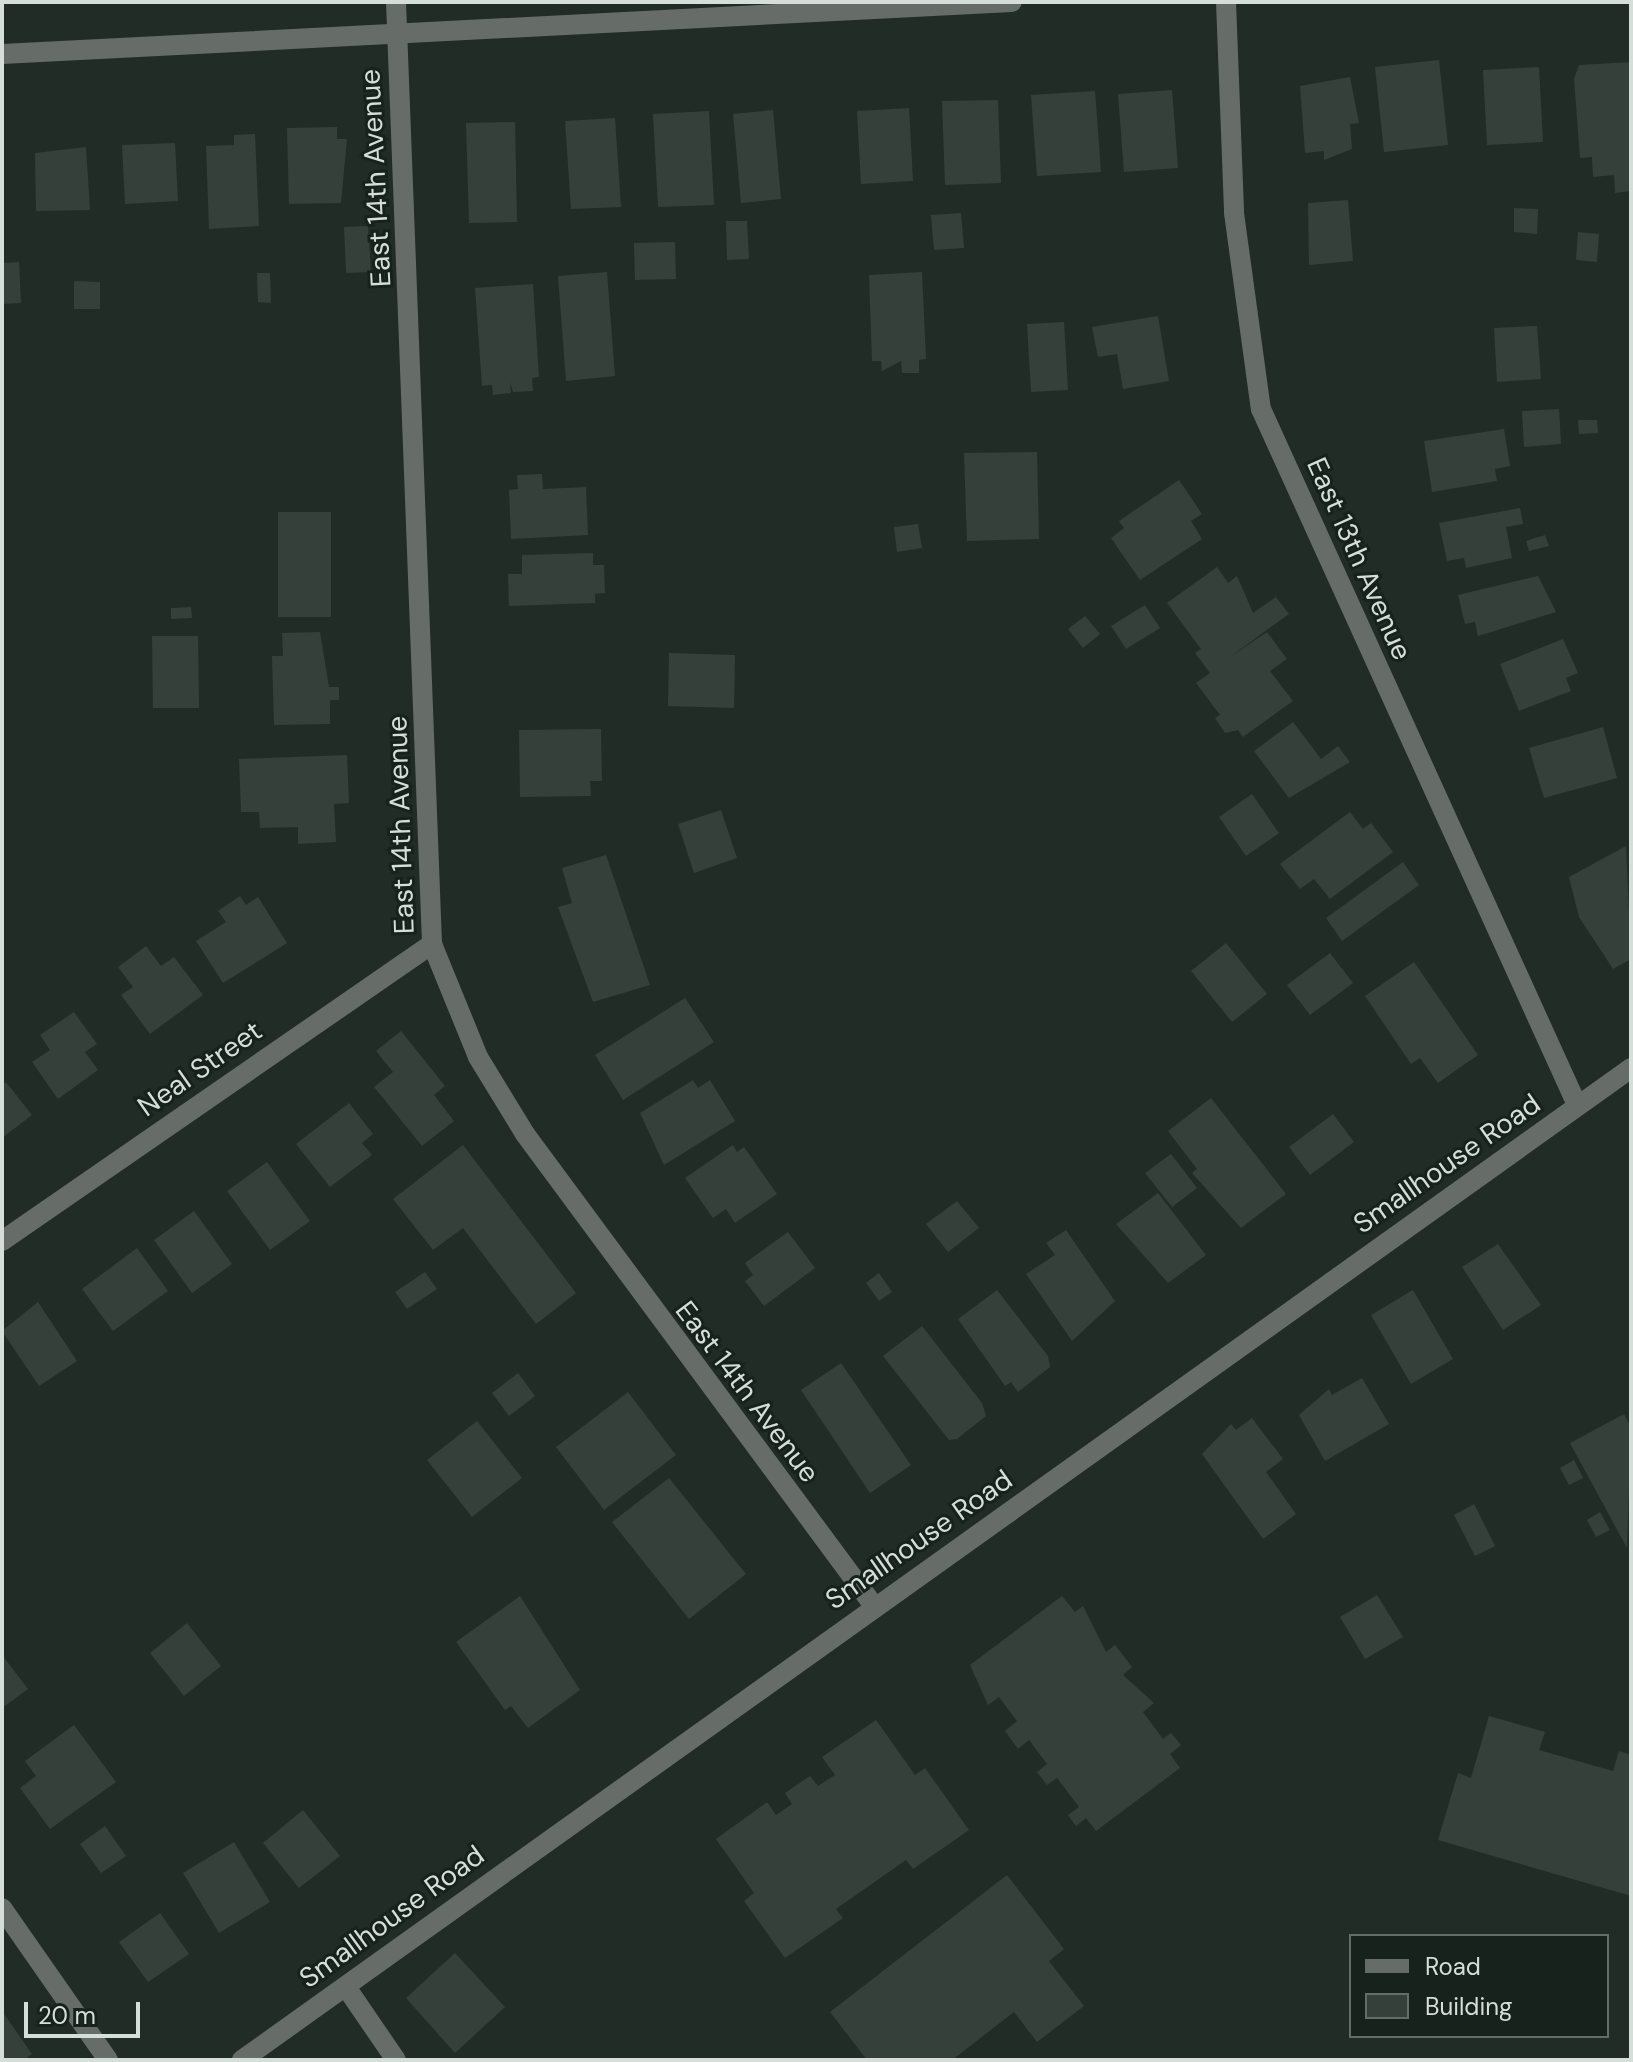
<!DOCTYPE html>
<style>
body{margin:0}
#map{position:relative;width:1633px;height:2062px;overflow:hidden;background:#202c25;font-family:"DM Sans",sans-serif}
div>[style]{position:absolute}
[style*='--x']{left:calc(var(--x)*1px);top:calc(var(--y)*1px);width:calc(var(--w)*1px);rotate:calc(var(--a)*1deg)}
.building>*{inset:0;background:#344039}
.minor>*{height:20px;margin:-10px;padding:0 10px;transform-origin:10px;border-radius:10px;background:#666c68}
span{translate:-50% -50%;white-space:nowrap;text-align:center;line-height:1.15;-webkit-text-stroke:6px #17221c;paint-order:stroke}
.street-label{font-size:28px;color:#d6ded9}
.frame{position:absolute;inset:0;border:4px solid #d6ded9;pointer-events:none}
.legend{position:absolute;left:1349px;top:1934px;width:260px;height:104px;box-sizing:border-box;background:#17221c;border:2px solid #636d68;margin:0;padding:10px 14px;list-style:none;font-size:24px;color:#d6ded9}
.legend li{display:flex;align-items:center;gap:16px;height:40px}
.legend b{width:40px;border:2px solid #636d68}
.scale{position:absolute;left:24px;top:2002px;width:116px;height:36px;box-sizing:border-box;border:4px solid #d6ded9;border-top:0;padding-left:10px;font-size:24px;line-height:28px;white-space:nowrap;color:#d6ded9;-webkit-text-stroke:6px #17221c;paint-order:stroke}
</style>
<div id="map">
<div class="building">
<i style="clip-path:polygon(1439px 60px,1448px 145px,1384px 152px,1375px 67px)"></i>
<i style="clip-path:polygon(1631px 62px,1631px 191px,1615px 193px,1614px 175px,1593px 177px,1592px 157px,1580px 158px,1574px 79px,1579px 65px)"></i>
<i style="clip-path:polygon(1539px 67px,1543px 142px,1487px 145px,1483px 70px)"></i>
<i style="clip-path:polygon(1350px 77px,1359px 123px,1350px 124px,1352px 149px,1324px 160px,1324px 151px,1305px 153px,1300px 86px)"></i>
<i style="clip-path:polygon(1172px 90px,1178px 168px,1124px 172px,1118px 94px)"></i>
<i style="clip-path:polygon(1095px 91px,1101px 172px,1037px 176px,1031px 95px)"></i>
<i style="clip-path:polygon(998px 100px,1001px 183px,945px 185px,942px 101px)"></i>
<i style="clip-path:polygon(909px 108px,913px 181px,861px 184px,857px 111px)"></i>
<i style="clip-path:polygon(773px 110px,781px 199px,741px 203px,733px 114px)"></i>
<i style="clip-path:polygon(709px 111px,714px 205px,658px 207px,653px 114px)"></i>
<i style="clip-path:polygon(615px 118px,621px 207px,571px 209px,565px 121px)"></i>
<i style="clip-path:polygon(515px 122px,517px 222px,469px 223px,466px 123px)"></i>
<i style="clip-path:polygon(337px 127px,337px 139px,347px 139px,341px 203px,289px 204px,287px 128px)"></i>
<i style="clip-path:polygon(255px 134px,259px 226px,209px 229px,206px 146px,234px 145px,234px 135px)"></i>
<i style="clip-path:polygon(175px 143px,178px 201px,125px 204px,122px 145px)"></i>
<i style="clip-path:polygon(86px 147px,90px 210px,36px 211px,35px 153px)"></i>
<i style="clip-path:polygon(1348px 200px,1353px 261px,1309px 265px,1308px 203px)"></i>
<i style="clip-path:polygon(1514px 208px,1538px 209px,1537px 234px,1514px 232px)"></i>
<i style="clip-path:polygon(961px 213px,964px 248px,934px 250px,931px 215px)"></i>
<i style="clip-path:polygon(726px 221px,747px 221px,749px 259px,727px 260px)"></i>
<i style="clip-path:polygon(368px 226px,371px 272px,346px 273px,344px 227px)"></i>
<i style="clip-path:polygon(1578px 232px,1599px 234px,1597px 262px,1576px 260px)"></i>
<i style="clip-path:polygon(675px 242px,676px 279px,635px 280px,634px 243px)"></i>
<i style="clip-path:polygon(19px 262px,21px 303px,2px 304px,2px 263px)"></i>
<i style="clip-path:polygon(607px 272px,615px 376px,566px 381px,558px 276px)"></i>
<i style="clip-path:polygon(922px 272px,926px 359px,919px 360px,919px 373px,902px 373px,901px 361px,882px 371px,881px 361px,872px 361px,869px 275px)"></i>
<i style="clip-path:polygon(257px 273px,270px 273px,271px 303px,258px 302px)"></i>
<i style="clip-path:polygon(74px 281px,100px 282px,100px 309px,74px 309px)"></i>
<i style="clip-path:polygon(533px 284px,539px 377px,532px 378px,533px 391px,513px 392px,510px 382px,511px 393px,493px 395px,492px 385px,482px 386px,475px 288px)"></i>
<i style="clip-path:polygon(1158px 316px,1169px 381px,1123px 389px,1117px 354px,1098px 357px,1092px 327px)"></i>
<i style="clip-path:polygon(1064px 322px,1068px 390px,1031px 392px,1027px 324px)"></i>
<i style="clip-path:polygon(1537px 326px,1541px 379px,1497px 382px,1494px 328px)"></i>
<i style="clip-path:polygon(1559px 409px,1561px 444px,1524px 447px,1522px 411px)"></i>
<i style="clip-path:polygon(1578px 420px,1597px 420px,1598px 433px,1579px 434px)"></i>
<i style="clip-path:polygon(1504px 429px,1510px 466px,1495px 469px,1497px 481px,1432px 492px,1424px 441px)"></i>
<i style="clip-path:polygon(1037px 452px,1039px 539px,967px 541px,964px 453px)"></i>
<i style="clip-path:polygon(542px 474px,543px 489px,586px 487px,588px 535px,511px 539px,509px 490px,518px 489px,517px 475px)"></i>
<i style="clip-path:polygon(1179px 480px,1202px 514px,1191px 521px,1202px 539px,1140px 580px,1111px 538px,1124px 528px,1119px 521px)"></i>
<i style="clip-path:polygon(1520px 508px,1523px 524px,1506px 527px,1512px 558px,1466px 568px,1464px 558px,1447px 561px,1439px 523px)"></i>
<i style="clip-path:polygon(278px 512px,331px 512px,331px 617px,278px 617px)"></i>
<i style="clip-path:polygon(918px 524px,922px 548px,897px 552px,894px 527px)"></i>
<i style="clip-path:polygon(1545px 535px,1549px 546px,1529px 551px,1526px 541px)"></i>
<i style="clip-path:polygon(593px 553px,593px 565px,604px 565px,605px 593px,595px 594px,595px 603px,509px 606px,508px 574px,522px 574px,522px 555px)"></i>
<i style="clip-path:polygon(1217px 567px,1228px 583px,1237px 576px,1253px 613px,1276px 597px,1289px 614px,1227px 659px,1267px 632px,1287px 659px,1270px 671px,1293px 701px,1243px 737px,1238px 730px,1225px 733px,1215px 718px,1220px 715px,1196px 683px,1210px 673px,1195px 653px,1201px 649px,1167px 603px)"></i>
<i style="clip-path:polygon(1538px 576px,1556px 612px,1478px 636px,1475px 622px,1465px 624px,1458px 595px)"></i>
<i style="clip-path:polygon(1145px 605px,1160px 628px,1126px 649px,1111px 626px)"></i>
<i style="clip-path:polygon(191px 607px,192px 618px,171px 619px,171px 608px)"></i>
<i style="clip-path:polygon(1085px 616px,1100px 634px,1083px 648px,1068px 629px)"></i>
<i style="clip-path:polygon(320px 632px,329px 687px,339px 687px,339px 700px,330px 700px,330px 724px,274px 725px,272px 656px,283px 656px,282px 633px)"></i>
<i style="clip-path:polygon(152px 636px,198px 636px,199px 708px,153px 708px)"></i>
<i style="clip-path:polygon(1563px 639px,1578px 673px,1566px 678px,1571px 691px,1519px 711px,1500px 664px)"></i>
<i style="clip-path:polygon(669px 653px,735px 655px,734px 708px,668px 706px)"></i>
<i style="clip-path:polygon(1293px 722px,1321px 759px,1338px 746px,1350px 762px,1289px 798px,1254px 751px)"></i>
<i style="clip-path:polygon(1603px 727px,1617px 778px,1544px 798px,1529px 748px)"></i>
<i style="clip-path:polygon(601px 729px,602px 781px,590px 781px,591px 796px,520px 797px,519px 730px)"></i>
<i style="clip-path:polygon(347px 755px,349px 803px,334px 804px,336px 842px,298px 844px,298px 827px,260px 828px,259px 812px,241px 812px,239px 759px)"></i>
<i style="clip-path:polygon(1252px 794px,1279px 833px,1246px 856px,1219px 817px)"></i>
<i style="clip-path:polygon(721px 810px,737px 858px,694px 873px,678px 824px)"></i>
<i style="clip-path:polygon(1350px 812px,1363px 829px,1371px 823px,1393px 852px,1330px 899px,1314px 879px,1300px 889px,1280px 864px)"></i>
<i style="clip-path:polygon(1626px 846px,1631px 959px,1613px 969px,1579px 917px,1569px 877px)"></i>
<i style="clip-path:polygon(606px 855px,650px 985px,593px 1002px,558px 907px,572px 903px,562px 868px)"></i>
<i style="clip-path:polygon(1403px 862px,1419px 885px,1342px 941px,1326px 918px)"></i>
<i style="clip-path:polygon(240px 896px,246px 905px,258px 897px,287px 943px,223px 983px,196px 941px,226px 922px,218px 911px)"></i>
<i style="clip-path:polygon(1226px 943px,1267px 994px,1232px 1022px,1191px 971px)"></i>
<i style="clip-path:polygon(146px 946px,161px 966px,174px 957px,203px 995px,150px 1034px,121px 995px,133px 987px,118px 967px)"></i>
<i style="clip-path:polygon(1330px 953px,1353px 983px,1310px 1015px,1287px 985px)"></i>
<i style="clip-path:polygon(1414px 962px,1478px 1055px,1438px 1083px,1420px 1058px,1411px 1064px,1365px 996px)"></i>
<i style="clip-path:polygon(685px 998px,714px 1042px,623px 1100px,595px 1055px)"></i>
<i style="clip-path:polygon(74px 1012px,97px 1044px,85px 1052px,98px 1070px,58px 1099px,32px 1062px,50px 1050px,40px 1035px)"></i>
<i style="clip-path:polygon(401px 1031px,445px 1086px,434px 1095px,454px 1121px,422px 1146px,374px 1087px,393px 1072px,376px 1051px)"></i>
<i style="clip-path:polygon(693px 1080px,698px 1088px,710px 1080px,735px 1121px,664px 1165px,640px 1113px)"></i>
<i style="clip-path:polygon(6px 1082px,32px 1115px,2px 1138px,2px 1085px)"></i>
<i style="clip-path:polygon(1211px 1098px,1286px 1194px,1241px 1228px,1192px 1173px,1197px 1169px,1168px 1131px)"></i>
<i style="clip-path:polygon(349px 1103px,373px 1134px,362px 1143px,372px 1155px,330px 1187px,296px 1144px)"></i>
<i style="clip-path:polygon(1333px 1114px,1354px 1142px,1310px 1175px,1289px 1147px)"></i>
<i style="clip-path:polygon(463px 1145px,576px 1293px,536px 1324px,463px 1228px,433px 1250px,393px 1199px)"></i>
<i style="clip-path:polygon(733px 1145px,737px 1152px,744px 1147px,777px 1194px,735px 1223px,726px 1209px,713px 1218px,685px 1178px)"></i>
<i style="clip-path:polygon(1171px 1154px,1197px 1188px,1172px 1207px,1145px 1173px)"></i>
<i style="clip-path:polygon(267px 1162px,310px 1221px,270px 1250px,227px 1191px)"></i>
<i style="clip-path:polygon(1158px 1193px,1206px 1255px,1168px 1283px,1116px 1224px)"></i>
<i style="clip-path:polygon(957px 1201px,979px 1228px,948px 1252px,926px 1224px)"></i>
<i style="clip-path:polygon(194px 1211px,232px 1264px,192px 1293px,154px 1240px)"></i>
<i style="clip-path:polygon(1066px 1230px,1115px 1301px,1072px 1341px,1026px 1274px,1055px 1255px,1046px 1243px)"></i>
<i style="clip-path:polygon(788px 1232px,815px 1268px,764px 1306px,745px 1281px,753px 1275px,745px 1263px)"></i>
<i style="clip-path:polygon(1498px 1244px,1541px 1305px,1503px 1330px,1462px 1267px)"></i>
<i style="clip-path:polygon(137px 1248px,168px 1291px,113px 1331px,82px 1289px)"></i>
<i style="clip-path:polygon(425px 1272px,437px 1289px,407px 1309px,395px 1292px)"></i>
<i style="clip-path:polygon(879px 1273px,892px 1292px,879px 1301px,866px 1283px)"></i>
<i style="clip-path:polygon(997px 1290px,1048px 1356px,1050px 1367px,1018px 1392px,1011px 1382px,1005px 1386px,958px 1319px)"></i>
<i style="clip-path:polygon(1413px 1290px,1453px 1359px,1411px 1384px,1371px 1315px)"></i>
<i style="clip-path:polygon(38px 1302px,77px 1361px,39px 1386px,2px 1331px)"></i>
<i style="clip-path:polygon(922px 1326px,982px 1403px,986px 1416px,957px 1439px,949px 1440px,883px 1356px)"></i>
<i style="clip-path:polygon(841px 1363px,911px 1465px,870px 1493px,801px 1390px)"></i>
<i style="clip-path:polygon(518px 1373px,535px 1396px,509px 1416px,492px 1393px)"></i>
<i style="clip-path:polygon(1362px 1378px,1389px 1424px,1325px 1461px,1299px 1415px,1329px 1389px,1332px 1395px)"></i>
<i style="clip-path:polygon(628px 1392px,676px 1455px,604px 1510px,556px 1447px)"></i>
<i style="clip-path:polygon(1624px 1414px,1631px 1428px,1627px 1548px,1570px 1443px)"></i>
<i style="clip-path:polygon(1252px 1418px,1283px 1459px,1266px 1472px,1296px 1514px,1263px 1539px,1202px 1454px,1231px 1424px,1236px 1430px)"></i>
<i style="clip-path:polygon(477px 1421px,522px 1478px,472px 1517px,427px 1460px)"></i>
<i style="clip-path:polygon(1574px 1460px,1583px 1478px,1569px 1485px,1560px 1468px)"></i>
<i style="clip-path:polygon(669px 1478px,746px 1574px,689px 1619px,612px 1522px)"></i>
<i style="clip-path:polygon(1474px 1504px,1495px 1546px,1475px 1556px,1454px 1515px)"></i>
<i style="clip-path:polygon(1600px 1512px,1610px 1530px,1596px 1537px,1587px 1520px)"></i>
<i style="clip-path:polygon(1377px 1595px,1403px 1637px,1365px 1659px,1340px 1617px)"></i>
<i style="clip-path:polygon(520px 1596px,580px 1690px,528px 1728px,511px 1706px,505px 1710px,456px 1642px)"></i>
<i style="clip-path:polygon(1062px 1596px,1075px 1612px,1083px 1606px,1106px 1652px,1115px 1645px,1132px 1667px,1123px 1675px,1154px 1703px,1143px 1712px,1163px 1739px,1171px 1733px,1181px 1745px,1170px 1754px,1180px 1768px,1096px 1831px,1086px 1818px,1076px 1826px,1068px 1815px,1079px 1807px,1057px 1778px,1047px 1785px,1037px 1772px,1047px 1764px,1029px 1740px,1018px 1749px,1005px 1731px,1017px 1721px,999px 1697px,988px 1705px,970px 1665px)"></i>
<i style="clip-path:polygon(187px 1623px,221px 1666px,184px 1696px,150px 1653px)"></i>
<i style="clip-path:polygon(2px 1655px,28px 1689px,2px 1708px)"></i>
<i style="clip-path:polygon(1489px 1716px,1545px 1732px,1539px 1750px,1613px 1771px,1619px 1751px,1631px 1755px,1631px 1896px,1438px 1840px,1458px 1773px,1471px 1778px)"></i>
<i style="clip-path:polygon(876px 1720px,915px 1775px,925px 1768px,969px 1830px,913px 1869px,906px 1860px,836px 1909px,843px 1918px,785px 1958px,744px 1901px,754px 1893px,716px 1839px,767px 1802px,776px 1815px,792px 1804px,785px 1793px,810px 1776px,818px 1786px,835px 1775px,822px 1757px)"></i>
<i style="clip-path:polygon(74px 1725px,116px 1782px,50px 1829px,20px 1788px,36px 1776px,25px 1761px)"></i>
<i style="clip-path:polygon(303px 1810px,340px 1856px,299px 1888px,263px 1843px)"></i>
<i style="clip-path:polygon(105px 1826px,126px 1856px,101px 1873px,80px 1844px)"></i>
<i style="clip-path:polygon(234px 1842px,270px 1902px,219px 1933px,183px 1873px)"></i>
<i style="clip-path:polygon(1007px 1875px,1064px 1949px,1049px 1961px,1084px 2006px,1037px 2042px,1014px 2012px,952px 2060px,867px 2060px,830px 2012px)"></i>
<i style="clip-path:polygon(160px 1913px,189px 1954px,148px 1982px,119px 1942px)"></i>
<i style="clip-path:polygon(455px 1953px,505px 2007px,455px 2053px,406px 1998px)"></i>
<i style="clip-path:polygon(2px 2011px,32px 2054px,24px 2060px,2px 2060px)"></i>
</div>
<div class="minor">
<i style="--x:396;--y:2;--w:943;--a:87.81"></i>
<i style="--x:432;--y:944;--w:122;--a:67.8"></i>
<i style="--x:478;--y:1057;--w:90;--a:58.6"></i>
<i style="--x:525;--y:1134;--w:587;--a:53.52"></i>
<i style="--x:1226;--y:2;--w:211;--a:87.8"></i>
<i style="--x:1234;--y:213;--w:198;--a:82.2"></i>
<i style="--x:1261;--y:409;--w:764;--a:65.58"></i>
<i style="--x:2;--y:54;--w:1011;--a:-2.95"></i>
<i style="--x:2;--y:1241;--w:523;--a:-34.63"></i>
<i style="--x:2;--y:1908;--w:185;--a:55.1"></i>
<i style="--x:346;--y:1987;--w:88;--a:55.6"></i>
<i style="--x:242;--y:2060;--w:1707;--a:-35.53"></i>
</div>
<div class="street-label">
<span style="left:376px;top:178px;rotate:-93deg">East 14th Avenue</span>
<span style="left:1359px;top:559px;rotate:66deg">East 13th Avenue</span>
<span style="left:401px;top:825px;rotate:-92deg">East 14th Avenue</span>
<span style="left:200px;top:1069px;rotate:-35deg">Neal Street</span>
<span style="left:1447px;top:1164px;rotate:-35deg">Smallhouse Road</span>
<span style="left:747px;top:1392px;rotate:53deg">East 14th Avenue</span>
<span style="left:919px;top:1540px;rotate:-35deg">Smallhouse Road</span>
<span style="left:392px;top:1917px;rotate:-36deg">Smallhouse Road</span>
</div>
<div class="frame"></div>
<ul class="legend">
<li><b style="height:10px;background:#666c68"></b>Road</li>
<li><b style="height:22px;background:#344039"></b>Building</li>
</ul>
<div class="scale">20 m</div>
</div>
